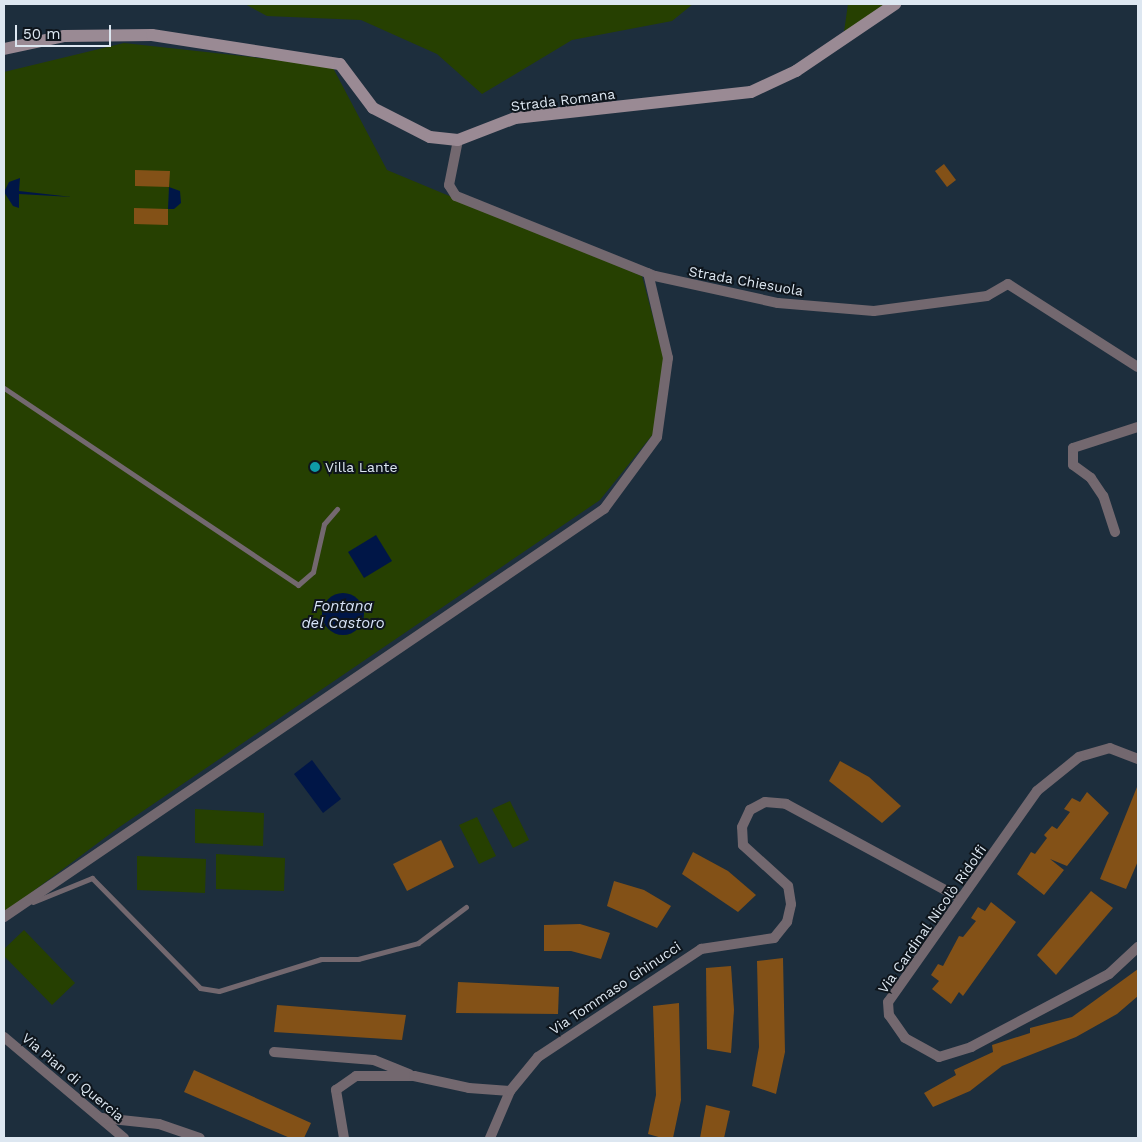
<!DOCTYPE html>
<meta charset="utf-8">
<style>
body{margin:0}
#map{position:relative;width:1142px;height:1142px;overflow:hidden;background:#1d2e3d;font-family:"Work Sans",sans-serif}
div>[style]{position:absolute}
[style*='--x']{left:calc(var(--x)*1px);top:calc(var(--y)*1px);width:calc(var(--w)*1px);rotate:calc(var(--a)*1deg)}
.green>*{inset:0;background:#264001}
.water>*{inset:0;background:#001647}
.round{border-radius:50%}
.building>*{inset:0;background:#835117}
.lane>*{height:5px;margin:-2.5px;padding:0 2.5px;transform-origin:2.5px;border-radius:2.5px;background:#73686f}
.street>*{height:10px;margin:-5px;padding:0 5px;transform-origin:5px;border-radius:5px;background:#73686f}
.secondary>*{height:12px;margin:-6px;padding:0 6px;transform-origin:6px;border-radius:6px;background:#9a8a94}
.dots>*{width:14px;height:14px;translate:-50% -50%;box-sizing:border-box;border:2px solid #0e151c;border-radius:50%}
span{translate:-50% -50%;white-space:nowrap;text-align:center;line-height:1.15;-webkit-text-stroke:4px #0e151c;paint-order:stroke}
.street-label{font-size:14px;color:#dde7f1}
.poi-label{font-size:14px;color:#dde7f1}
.left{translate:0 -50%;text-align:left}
.water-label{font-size:15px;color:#d8e4f8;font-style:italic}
.frame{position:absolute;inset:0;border:5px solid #dde7f1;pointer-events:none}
.scale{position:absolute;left:15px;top:25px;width:96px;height:22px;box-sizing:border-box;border:2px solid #dde7f1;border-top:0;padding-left:6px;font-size:15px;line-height:18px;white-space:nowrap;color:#dde7f1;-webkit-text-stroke:4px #0e151c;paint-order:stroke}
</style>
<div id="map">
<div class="green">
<i style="clip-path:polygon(245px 4px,693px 4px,672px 21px,572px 40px,482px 94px,437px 54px,361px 20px,267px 16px)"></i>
<i style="clip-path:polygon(848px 4px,885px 4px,844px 32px)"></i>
<i style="clip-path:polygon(124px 43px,332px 66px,387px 170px,642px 276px,664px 359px,653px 434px,600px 500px,118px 828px,4px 913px,4px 72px)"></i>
<i style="clip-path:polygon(510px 801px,529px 840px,513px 848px,492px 809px)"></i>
<i style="clip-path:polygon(195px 809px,264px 813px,263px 846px,195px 843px)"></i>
<i style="clip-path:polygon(477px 817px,496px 856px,479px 864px,459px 825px)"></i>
<i style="clip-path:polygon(216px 854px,285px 858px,284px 891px,216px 889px)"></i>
<i style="clip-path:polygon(137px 856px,206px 859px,205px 893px,137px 890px)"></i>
<i style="clip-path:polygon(24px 930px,75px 983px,52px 1005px,4px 956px,4px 949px)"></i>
</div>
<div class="water">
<i style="clip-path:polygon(20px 178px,19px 191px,72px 197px,19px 194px,19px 208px,13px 206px,4px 192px,9px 182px)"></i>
<i style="clip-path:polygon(169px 187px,180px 191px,181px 203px,174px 209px,168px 209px)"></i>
<i style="clip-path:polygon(376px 535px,392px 561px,364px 578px,348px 552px)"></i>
<i class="round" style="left:322px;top:593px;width:42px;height:42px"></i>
<i style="clip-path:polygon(312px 760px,341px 799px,323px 813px,294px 774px)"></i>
</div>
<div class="building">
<i style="clip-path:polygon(944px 164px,956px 180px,947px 187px,935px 171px)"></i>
<i style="clip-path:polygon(135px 170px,170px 171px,169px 187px,135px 186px)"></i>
<i style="clip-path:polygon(134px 208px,168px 209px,168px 225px,134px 224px)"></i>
<i style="clip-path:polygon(840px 761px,869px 777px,901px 806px,882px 823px,829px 781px)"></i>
<i style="clip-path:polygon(1137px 787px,1138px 861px,1126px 889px,1100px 879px)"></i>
<i style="clip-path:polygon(1087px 792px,1109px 813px,1067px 866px,1050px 859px,1064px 870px,1044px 895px,1017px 874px,1031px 852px,1035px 854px,1047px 838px,1044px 835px,1052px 826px,1057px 829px,1070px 812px,1064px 809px,1072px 798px,1080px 802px)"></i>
<i style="clip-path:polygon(441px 840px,454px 867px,407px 891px,393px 864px)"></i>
<i style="clip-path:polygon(693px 852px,728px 871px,756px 895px,738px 912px,682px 874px)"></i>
<i style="clip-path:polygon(614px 881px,644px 890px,671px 906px,657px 928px,607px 906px)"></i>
<i style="clip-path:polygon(1091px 891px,1113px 908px,1056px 975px,1037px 955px)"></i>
<i style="clip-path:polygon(991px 902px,1016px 922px,963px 996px,959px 992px,951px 1004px,932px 989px,939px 981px,931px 975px,938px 964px,943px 966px,959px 936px,963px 937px,976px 921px,971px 918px,978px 907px,985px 911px)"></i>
<i style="clip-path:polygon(580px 924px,610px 933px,601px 959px,571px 951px,544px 951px,544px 925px)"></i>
<i style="clip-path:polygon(783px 958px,785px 1052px,776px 1094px,752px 1086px,759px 1047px,757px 961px)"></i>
<i style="clip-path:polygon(731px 966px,734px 1010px,731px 1053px,707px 1049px,706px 968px)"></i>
<i style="clip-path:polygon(1138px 969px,1138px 996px,1117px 1014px,1076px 1037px,1002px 1066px,970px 1091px,933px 1107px,924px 1093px,956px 1075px,954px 1070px,993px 1052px,992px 1045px,1030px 1033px,1030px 1028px,1072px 1017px)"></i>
<i style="clip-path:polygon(458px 982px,559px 987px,558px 1014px,456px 1013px)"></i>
<i style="clip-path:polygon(679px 1003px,681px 1100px,673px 1138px,662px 1138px,648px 1134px,656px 1095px,653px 1006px)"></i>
<i style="clip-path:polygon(277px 1005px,406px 1015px,402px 1040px,274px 1032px)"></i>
<i style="clip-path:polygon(194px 1070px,311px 1123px,304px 1138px,290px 1138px,184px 1092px)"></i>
<i style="clip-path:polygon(706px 1105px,730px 1111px,724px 1138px,700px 1138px)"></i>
</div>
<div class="lane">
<i style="--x:4;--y:388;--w:354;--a:33.8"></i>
<i style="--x:298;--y:585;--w:20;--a:-41"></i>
<i style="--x:313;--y:572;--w:49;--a:-77.1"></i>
<i style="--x:324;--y:524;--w:20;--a:-49"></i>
<i style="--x:33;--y:902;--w:64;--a:-22.1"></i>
<i style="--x:92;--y:878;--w:154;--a:45.5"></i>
<i style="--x:200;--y:988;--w:19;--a:9"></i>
<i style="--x:219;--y:991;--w:107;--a:-17.4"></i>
<i style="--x:321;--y:959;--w:37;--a:0"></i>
<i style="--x:358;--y:959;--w:62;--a:-14.9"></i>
<i style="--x:418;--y:943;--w:60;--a:-36.9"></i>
</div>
<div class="street">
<i style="--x:458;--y:140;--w:46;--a:101.3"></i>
<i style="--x:449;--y:185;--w:13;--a:58"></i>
<i style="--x:456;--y:196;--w:214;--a:21.9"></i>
<i style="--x:655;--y:276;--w:126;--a:12.4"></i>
<i style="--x:778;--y:303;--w:96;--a:4.8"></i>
<i style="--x:874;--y:311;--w:114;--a:-7.6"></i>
<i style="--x:987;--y:296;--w:24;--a:-30"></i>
<i style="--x:1008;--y:284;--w:154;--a:32.6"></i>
<i style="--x:1115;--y:532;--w:38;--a:-108"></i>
<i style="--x:1103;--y:496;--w:22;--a:-124"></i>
<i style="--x:1091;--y:478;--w:22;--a:-144"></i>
<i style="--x:1073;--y:465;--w:17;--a:-90"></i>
<i style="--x:1073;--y:448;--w:68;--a:-17.9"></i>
<i style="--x:1138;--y:759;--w:30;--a:-159"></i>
<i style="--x:1110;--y:748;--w:32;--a:164"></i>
<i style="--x:1079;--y:757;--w:54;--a:141"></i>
<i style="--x:1037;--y:791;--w:258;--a:125.2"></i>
<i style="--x:888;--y:1002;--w:13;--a:86"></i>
<i style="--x:889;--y:1015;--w:28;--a:55"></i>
<i style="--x:905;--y:1038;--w:39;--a:29"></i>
<i style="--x:939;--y:1057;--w:34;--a:-17"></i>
<i style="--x:971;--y:1047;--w:156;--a:-27.9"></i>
<i style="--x:1109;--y:974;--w:40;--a:-43"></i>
<i style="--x:4;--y:917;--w:726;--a:-34.22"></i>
<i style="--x:604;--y:509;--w:89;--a:-53.6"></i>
<i style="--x:657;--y:437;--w:80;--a:-82.1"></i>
<i style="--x:668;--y:358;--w:87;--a:-103.2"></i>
<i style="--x:4;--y:1037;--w:157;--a:40.1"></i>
<i style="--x:274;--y:1052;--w:100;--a:4.6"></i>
<i style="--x:374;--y:1060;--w:38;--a:22"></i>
<i style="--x:102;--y:1118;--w:57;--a:6"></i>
<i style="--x:159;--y:1124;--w:43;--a:18.9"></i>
<i style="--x:344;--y:1138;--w:49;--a:-99.5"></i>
<i style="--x:336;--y:1090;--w:24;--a:-35"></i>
<i style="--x:356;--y:1076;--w:58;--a:0"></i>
<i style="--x:414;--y:1076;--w:56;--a:12.3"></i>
<i style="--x:469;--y:1088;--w:41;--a:4.2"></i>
<i style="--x:490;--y:1138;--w:51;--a:-66.9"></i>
<i style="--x:510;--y:1091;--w:44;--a:-50.5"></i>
<i style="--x:538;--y:1057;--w:196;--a:-33.5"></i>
<i style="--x:701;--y:949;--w:74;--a:-8.6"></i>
<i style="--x:774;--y:938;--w:21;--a:-51"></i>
<i style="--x:787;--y:922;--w:18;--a:-77"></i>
<i style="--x:791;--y:904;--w:18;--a:-99"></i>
<i style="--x:788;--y:886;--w:61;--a:-137.7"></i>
<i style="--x:743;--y:845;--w:18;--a:-93"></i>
<i style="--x:742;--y:827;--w:19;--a:-65"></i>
<i style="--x:750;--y:810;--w:17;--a:-28"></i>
<i style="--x:765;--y:802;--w:21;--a:5"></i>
<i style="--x:786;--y:804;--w:198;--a:28.4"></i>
</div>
<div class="secondary">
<i style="--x:4;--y:49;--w:61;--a:-12.2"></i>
<i style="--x:64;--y:36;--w:88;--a:-0.7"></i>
<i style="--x:152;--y:35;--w:190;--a:8.8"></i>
<i style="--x:340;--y:64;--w:55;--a:53.1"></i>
<i style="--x:373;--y:108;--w:64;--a:27"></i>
<i style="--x:430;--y:137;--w:28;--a:6"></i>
<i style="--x:458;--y:140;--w:61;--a:-21.1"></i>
<i style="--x:515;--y:118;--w:237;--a:-6.3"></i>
<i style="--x:751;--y:92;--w:50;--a:-25"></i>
<i style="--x:796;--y:71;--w:120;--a:-34.1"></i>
</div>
<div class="dots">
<i style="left:315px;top:467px;background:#0f9aa8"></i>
</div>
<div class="street-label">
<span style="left:563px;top:100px;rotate:-7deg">Strada Romana</span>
<span style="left:746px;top:281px;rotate:10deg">Strada Chiesuola</span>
<span style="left:932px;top:919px;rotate:-55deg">Via Cardinal Nicolò Ridolfi</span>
<span style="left:615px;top:988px;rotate:-34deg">Via Tommaso Ghinucci</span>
<span style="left:73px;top:1077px;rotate:40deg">Via Pian di Quercia</span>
</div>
<div class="poi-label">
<span class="left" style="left:325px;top:467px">Villa Lante</span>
</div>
<div class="water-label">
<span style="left:343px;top:615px">Fontana<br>del Castoro</span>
</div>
<div class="frame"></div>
<div class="scale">50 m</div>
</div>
